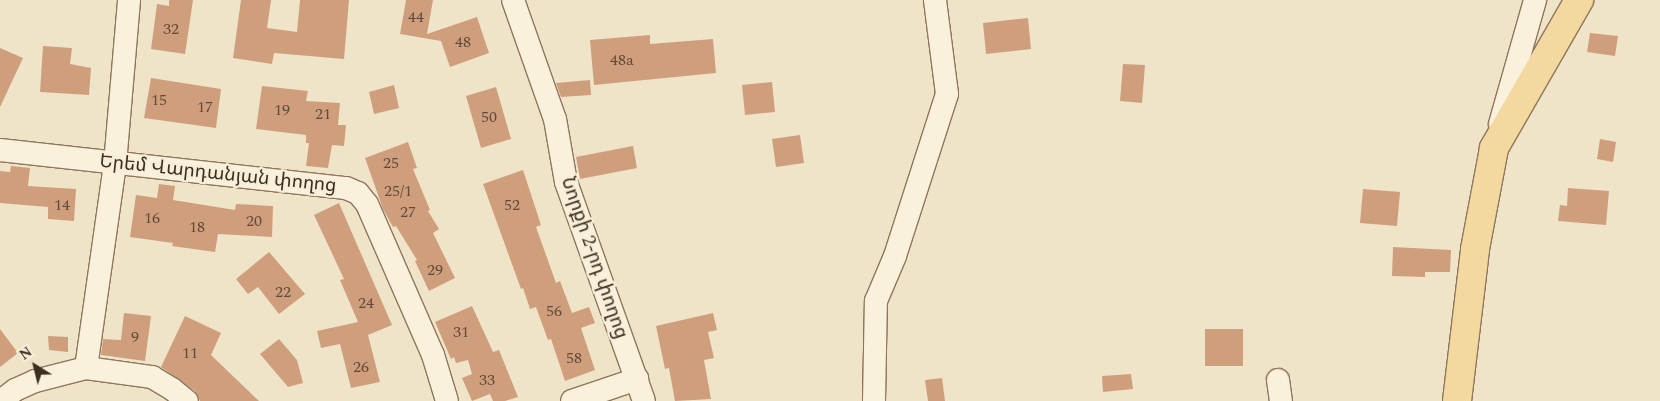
<!DOCTYPE html>
<meta charset="utf-8">
<style>
body{margin:0}
#map{position:relative;width:1660px;height:401px;overflow:hidden;background:#f0e4c8;font-family:Spectral,"Noto Sans Armenian",serif}
div>[style]{position:absolute}
[style*='--x']{left:calc(var(--x)*1px);top:calc(var(--y)*1px);width:calc(var(--w)*1px);rotate:calc(var(--a)*1deg)}
.building>*{inset:0;background:#cf9f7d}
.roads{filter:drop-shadow(1px 0 #8d765c) drop-shadow(-1px 0 #8d765c) drop-shadow(0 1px #8d765c) drop-shadow(0 -1px #8d765c)}
.minor>*{height:22px;margin:-11px;padding:0 11px;transform-origin:11px;border-radius:11px;background:#faf1dc}
.major>*{height:28px;margin:-14px;padding:0 14px;transform-origin:14px;border-radius:14px;background:#f3d9a0}
span{translate:-50% -50%;white-space:nowrap;text-align:center;line-height:1.15;-webkit-text-stroke:4.5px #f7eed8;paint-order:stroke}
.number-label{font-size:16px;color:#624a37}
.number-label span{-webkit-text-stroke-width:0}
.street-label{font-size:19px;color:#3d2e20}
.north{position:absolute;left:10px;top:341px;width:50px;height:50px;-webkit-text-stroke:4px #f7eed8;paint-order:stroke;rotate:324deg;font-size:14px;font-weight:700;line-height:20px;text-align:center;color:#3d2e20}
.north::after{content:'';display:block;margin:auto;width:18px;height:22px;background:#3d2e20;clip-path:polygon(50% 0,100% 100%,50% 72%,0 100%)}
</style>
<div id="map">
<div class="building">
<i style="clip-path:polygon(169px 0,193px 0,185px 54px,151px 49px,157px 4px,169px 6px)"></i>
<i style="clip-path:polygon(241px 0,271px 0,267px 28px,297px 32px,300px 0,349px 0,344px 59px,274px 53px,272px 64px,233px 58px)"></i>
<i style="clip-path:polygon(406px 0,433px 0,427px 34px,477px 17px,489px 53px,450px 67px,441px 41px,400px 34px)"></i>
<i style="clip-path:polygon(1028px 18px,1031px 49px,986px 54px,983px 23px)"></i>
<i style="clip-path:polygon(1590px 33px,1618px 36px,1615px 56px,1587px 52px)"></i>
<i style="clip-path:polygon(650px 35px,650px 44px,713px 39px,716px 73px,594px 85px,590px 40px)"></i>
<i style="clip-path:polygon(43px 46px,72px 48px,70px 64px,91px 68px,89px 95px,40px 92px)"></i>
<i style="clip-path:polygon(0 48px,23px 58px,0 107px)"></i>
<i style="clip-path:polygon(1123px 64px,1145px 65px,1142px 103px,1120px 101px)"></i>
<i style="clip-path:polygon(151px 78px,221px 89px,216px 128px,144px 118px)"></i>
<i style="clip-path:polygon(590px 80px,591px 95px,561px 97px,556px 83px)"></i>
<i style="clip-path:polygon(772px 82px,775px 112px,745px 115px,742px 85px)"></i>
<i style="clip-path:polygon(394px 85px,399px 108px,374px 114px,369px 92px)"></i>
<i style="clip-path:polygon(262px 86px,308px 91px,306px 101px,340px 103px,338px 125px,346px 125px,344px 146px,332px 145px,328px 168px,306px 166px,309px 143px,306px 143px,306px 135px,256px 129px)"></i>
<i style="clip-path:polygon(496px 87px,511px 139px,481px 148px,466px 96px)"></i>
<i style="clip-path:polygon(800px 135px,804px 163px,776px 167px,772px 139px)"></i>
<i style="clip-path:polygon(1600px 139px,1616px 142px,1613px 162px,1597px 159px)"></i>
<i style="clip-path:polygon(408px 142px,417px 168px,413px 169px,430px 210px,428px 211px,439px 229px,433px 233px,455px 278px,429px 291px,415px 261px,417px 260px,396px 226px,393px 227px,383px 209px,365px 158px)"></i>
<i style="clip-path:polygon(633px 146px,637px 168px,580px 179px,576px 157px)"></i>
<i style="clip-path:polygon(11px 166px,30px 168px,28px 186px,76px 189px,74px 221px,48px 219px,48px 207px,0 203px,0 171px,10px 172px)"></i>
<i style="clip-path:polygon(523px 170px,541px 225px,536px 227px,556px 283px,560px 281px,572px 313px,589px 307px,595px 323px,581px 328px,595px 370px,565px 381px,551px 339px,548px 340px,536px 307px,530px 309px,523px 288px,521px 289px,483px 184px)"></i>
<i style="clip-path:polygon(159px 184px,175px 186px,173px 200px,235px 210px,236px 204px,273px 206px,272px 237px,218px 234px,215px 252px,172px 246px,173px 243px,130px 237px,136px 195px,157px 198px)"></i>
<i style="clip-path:polygon(1568px 188px,1609px 191px,1606px 225px,1558px 221px,1560px 205px,1567px 206px)"></i>
<i style="clip-path:polygon(1363px 189px,1400px 192px,1397px 226px,1360px 223px)"></i>
<i style="clip-path:polygon(339px 203px,392px 325px,368px 335px,380px 382px,351px 388px,340px 344px,321px 348px,317px 331px,358px 322px,340px 280px,344px 279px,314px 215px)"></i>
<i style="clip-path:polygon(1393px 247px,1451px 250px,1450px 272px,1425px 272px,1425px 277px,1392px 276px)"></i>
<i style="clip-path:polygon(269px 252px,305px 294px,279px 314px,258px 287px,248px 294px,236px 279px)"></i>
<i style="clip-path:polygon(472px 306px,493px 352px,499px 350px,518px 397px,505px 401px,493px 401px,490px 394px,472px 401px,462px 378px,472px 374px,468px 360px,456px 363px,454px 357px,451px 359px,435px 322px)"></i>
<i style="clip-path:polygon(124px 313px,151px 316px,145px 361px,101px 355px,103px 339px,121px 340px)"></i>
<i style="clip-path:polygon(713px 313px,717px 330px,708px 332px,714px 358px,704px 360px,711px 399px,675px 401px,669px 368px,665px 369px,656px 326px)"></i>
<i style="clip-path:polygon(185px 316px,221px 333px,211px 355px,259px 401px,200px 401px,195px 391px,161px 367px)"></i>
<i style="clip-path:polygon(0 329px,18px 353px,0 367px)"></i>
<i style="clip-path:polygon(1205px 329px,1243px 329px,1243px 366px,1205px 366px)"></i>
<i style="clip-path:polygon(48px 336px,68px 337px,68px 352px,49px 350px)"></i>
<i style="clip-path:polygon(279px 339px,297px 360px,303px 383px,288px 387px,260px 354px)"></i>
<i style="clip-path:polygon(1131px 374px,1133px 389px,1103px 392px,1102px 376px)"></i>
<i style="clip-path:polygon(942px 378px,945px 401px,928px 401px,925px 380px)"></i>
</div>
<div class="roads">
<div class="minor">
<i style="--x:513;--y:0;--w:126;--a:70.6"></i>
<i style="--x:555;--y:119;--w:64;--a:80.1"></i>
<i style="--x:566;--y:182;--w:232;--a:70.4"></i>
<i style="--x:1500;--y:124;--w:129;--a:-74.2"></i>
<i style="--x:0;--y:150;--w:348;--a:6.3"></i>
<i style="--x:346;--y:188;--w:13;--a:23"></i>
<i style="--x:358;--y:193;--w:14;--a:51"></i>
<i style="--x:367;--y:204;--w:165;--a:66.4"></i>
<i style="--x:433;--y:355;--w:48;--a:73.1"></i>
<i style="--x:86;--y:368;--w:206;--a:-81.9"></i>
<i style="--x:115;--y:164;--w:165;--a:-85.1"></i>
<i style="--x:1278;--y:380;--w:21;--a:82"></i>
<i style="--x:1;--y:401;--w:18;--a:-38"></i>
<i style="--x:15;--y:390;--w:22;--a:-24"></i>
<i style="--x:35;--y:381;--w:53;--a:-14.3"></i>
<i style="--x:86;--y:368;--w:67;--a:7.8"></i>
<i style="--x:152;--y:377;--w:23;--a:31"></i>
<i style="--x:172;--y:389;--w:19;--a:39"></i>
<i style="--x:572;--y:401;--w:69;--a:-18.7"></i>
<i style="--x:874;--y:401;--w:100;--a:-88.9"></i>
<i style="--x:876;--y:301;--w:49;--a:-67.1"></i>
<i style="--x:895;--y:256;--w:170;--a:-72.2"></i>
<i style="--x:947;--y:94;--w:95;--a:-97.3"></i>
</div>
<div class="major">
<i style="--x:1457;--y:401;--w:153;--a:-83.2"></i>
<i style="--x:1475;--y:249;--w:103;--a:-79.3"></i>
<i style="--x:1494;--y:148;--w:171;--a:-60.1"></i>
</div>
</div>
<div class="number-label">
<span style="left:416px;top:17px">44</span>
<span style="left:171px;top:29px">32</span>
<span style="left:463px;top:42px">48</span>
<span style="left:622px;top:60px">48a</span>
<span style="left:159px;top:100px">15</span>
<span style="left:205px;top:107px">17</span>
<span style="left:282px;top:110px">19</span>
<span style="left:323px;top:114px">21</span>
<span style="left:489px;top:117px">50</span>
<span style="left:391px;top:163px">25</span>
<span style="left:398px;top:191px">25/1</span>
<span style="left:62px;top:205px">14</span>
<span style="left:512px;top:205px">52</span>
<span style="left:408px;top:212px">27</span>
<span style="left:152px;top:218px">16</span>
<span style="left:254px;top:221px">20</span>
<span style="left:197px;top:227px">18</span>
<span style="left:435px;top:270px">29</span>
<span style="left:283px;top:292px">22</span>
<span style="left:366px;top:303px">24</span>
<span style="left:554px;top:311px">56</span>
<span style="left:461px;top:332px">31</span>
<span style="left:135px;top:337px">9</span>
<span style="left:190px;top:353px">11</span>
<span style="left:574px;top:358px">58</span>
<span style="left:361px;top:367px">26</span>
<span style="left:487px;top:380px">33</span>
</div>
<div class="street-label">
<span style="left:218px;top:174px;rotate:6deg">Երեմ Վարդանյան փողոց</span>
<span style="left:594px;top:258px;rotate:71deg">Նորքի 2-րդ փողոց</span>
</div>
<div class="north">N</div>
</div>
